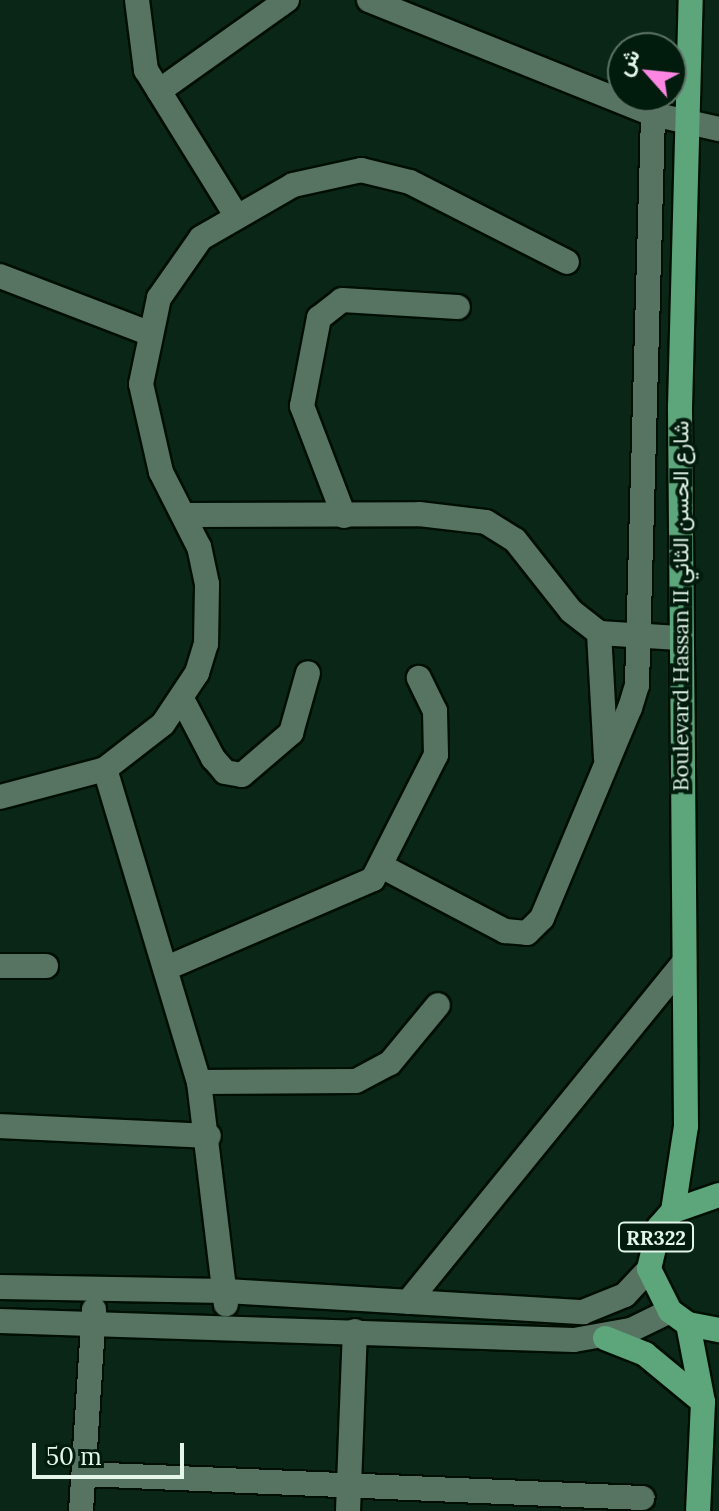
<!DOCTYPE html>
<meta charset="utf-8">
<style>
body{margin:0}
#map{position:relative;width:719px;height:1511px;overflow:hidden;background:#092616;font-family:Lora,Vazirmatn,serif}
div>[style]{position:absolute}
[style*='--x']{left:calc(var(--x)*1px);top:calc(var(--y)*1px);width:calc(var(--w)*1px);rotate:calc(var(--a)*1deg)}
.roads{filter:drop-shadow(2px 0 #000e03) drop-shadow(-2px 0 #000e03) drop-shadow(0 2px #000e03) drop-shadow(0 -2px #000e03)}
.minor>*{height:24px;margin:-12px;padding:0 12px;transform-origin:12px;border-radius:12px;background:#567461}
.major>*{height:24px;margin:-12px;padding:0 12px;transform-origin:12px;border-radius:12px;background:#5da57a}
span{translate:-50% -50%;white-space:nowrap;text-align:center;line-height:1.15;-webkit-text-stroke:8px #011c0d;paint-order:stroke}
.shield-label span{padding:2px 6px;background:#011c0d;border:2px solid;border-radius:6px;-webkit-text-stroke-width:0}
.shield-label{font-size:20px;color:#e4f5e9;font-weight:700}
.street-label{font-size:22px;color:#e4f5e9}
.north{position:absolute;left:607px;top:32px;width:80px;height:80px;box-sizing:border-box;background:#011c0d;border:2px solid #5c7365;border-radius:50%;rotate:297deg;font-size:22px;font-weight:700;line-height:32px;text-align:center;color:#e4f5e9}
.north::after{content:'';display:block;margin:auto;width:28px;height:36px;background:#fd86e2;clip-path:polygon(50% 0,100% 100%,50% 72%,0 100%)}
.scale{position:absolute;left:32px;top:1443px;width:152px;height:36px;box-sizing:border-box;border:4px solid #e4f5e9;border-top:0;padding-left:10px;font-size:24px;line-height:28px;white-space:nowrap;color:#e4f5e9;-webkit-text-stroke:6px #011c0d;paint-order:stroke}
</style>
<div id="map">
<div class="roads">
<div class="minor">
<i style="--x:137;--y:0;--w:71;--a:82.7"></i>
<i style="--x:146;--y:70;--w:171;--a:58.2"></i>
<i style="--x:369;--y:0;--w:306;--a:21.9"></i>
<i style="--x:653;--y:114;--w:68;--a:12.8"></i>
<i style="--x:159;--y:91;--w:157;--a:-35.4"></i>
<i style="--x:0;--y:276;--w:156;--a:21"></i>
<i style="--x:185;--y:515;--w:234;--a:-0.2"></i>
<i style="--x:419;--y:514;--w:67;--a:6.8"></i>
<i style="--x:486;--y:522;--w:34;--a:32"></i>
<i style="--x:515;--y:540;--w:90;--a:51.7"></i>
<i style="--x:571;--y:611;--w:36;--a:38"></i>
<i style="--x:599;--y:633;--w:80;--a:3.6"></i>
<i style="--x:344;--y:516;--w:118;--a:-110.9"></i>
<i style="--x:302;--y:406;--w:90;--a:-79.1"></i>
<i style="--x:319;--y:318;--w:29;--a:-38"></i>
<i style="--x:342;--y:300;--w:116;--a:3.5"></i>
<i style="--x:599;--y:633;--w:125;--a:86.8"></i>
<i style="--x:182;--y:699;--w:67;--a:62.3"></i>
<i style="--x:213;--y:758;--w:18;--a:49"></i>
<i style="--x:225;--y:772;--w:17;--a:10"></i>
<i style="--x:242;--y:775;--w:65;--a:-40.6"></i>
<i style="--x:291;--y:733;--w:62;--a:-74.2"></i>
<i style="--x:105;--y:769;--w:327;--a:73.3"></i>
<i style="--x:199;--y:1082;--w:224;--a:83.1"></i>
<i style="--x:0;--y:797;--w:109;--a:-14.9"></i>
<i style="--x:105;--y:769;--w:73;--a:-37.8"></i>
<i style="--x:163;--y:724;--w:61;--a:-56.3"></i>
<i style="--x:197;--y:673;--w:30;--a:-73"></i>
<i style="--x:206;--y:644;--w:60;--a:-89"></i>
<i style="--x:207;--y:584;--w:38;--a:-102"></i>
<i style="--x:199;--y:547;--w:84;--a:-116.9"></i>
<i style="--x:161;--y:472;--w:90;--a:-102.8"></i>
<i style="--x:141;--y:384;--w:88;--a:-78.2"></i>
<i style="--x:159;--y:298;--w:73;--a:-55"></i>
<i style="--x:201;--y:238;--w:106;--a:-29.9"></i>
<i style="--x:293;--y:185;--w:70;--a:-12.4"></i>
<i style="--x:361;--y:170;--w:50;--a:13.8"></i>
<i style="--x:410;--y:182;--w:176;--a:27"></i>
<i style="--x:383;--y:867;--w:138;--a:27.7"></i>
<i style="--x:505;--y:931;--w:22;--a:5"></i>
<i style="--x:527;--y:933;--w:21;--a:-45"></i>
<i style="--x:542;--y:918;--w:228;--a:-67.3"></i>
<i style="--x:630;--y:708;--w:24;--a:-73"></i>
<i style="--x:637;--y:685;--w:571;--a:-88.39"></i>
<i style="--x:0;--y:966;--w:46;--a:0"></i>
<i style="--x:169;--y:967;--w:222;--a:-23.3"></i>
<i style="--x:373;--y:879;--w:139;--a:-63.1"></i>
<i style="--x:436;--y:755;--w:44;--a:-91.3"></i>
<i style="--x:435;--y:711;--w:37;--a:-116"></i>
<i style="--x:199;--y:1082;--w:157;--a:-0.4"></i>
<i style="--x:356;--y:1081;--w:38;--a:-28"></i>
<i style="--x:390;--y:1063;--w:75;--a:-50.4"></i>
<i style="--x:0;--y:1126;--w:209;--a:2.7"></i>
<i style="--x:0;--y:1287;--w:226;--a:1"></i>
<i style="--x:226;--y:1291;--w:358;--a:3.4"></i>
<i style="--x:583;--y:1312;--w:45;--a:-22"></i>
<i style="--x:625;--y:1295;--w:35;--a:-47"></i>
<i style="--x:408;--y:1302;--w:438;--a:-50.9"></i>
<i style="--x:0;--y:1321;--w:574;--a:1.9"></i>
<i style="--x:574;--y:1340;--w:58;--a:-10"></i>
<i style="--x:631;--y:1330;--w:43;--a:-26"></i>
<i style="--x:84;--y:1474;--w:559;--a:2.46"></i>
<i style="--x:81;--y:1511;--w:202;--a:-86.3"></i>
<i style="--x:348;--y:1511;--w:180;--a:-87.8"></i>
</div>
<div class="major">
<i style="--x:719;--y:1195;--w:49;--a:160.8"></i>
<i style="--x:673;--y:1211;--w:21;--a:131"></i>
<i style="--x:659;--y:1227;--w:43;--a:103.4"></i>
<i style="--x:649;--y:1269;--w:47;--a:63.4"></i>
<i style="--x:670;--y:1311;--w:22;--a:36"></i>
<i style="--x:688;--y:1324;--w:32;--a:11"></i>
<i style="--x:673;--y:1211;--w:86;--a:-81.3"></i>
<i style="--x:686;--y:1126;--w:719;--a:-90.48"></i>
<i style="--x:680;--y:407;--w:407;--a:-88.5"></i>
<i style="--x:688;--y:1324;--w:79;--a:79.1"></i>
<i style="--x:703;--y:1402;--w:109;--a:92.6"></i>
<i style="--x:605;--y:1338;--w:43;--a:21.8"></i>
<i style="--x:645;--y:1354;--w:75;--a:39.6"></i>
</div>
</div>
<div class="shield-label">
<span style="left:656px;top:1237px">RR322</span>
</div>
<div class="street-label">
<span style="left:681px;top:606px;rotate:-90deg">Boulevard Hassan II شارع الحسن الثاني</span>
</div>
<div class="north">ش</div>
<div class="scale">50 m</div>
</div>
